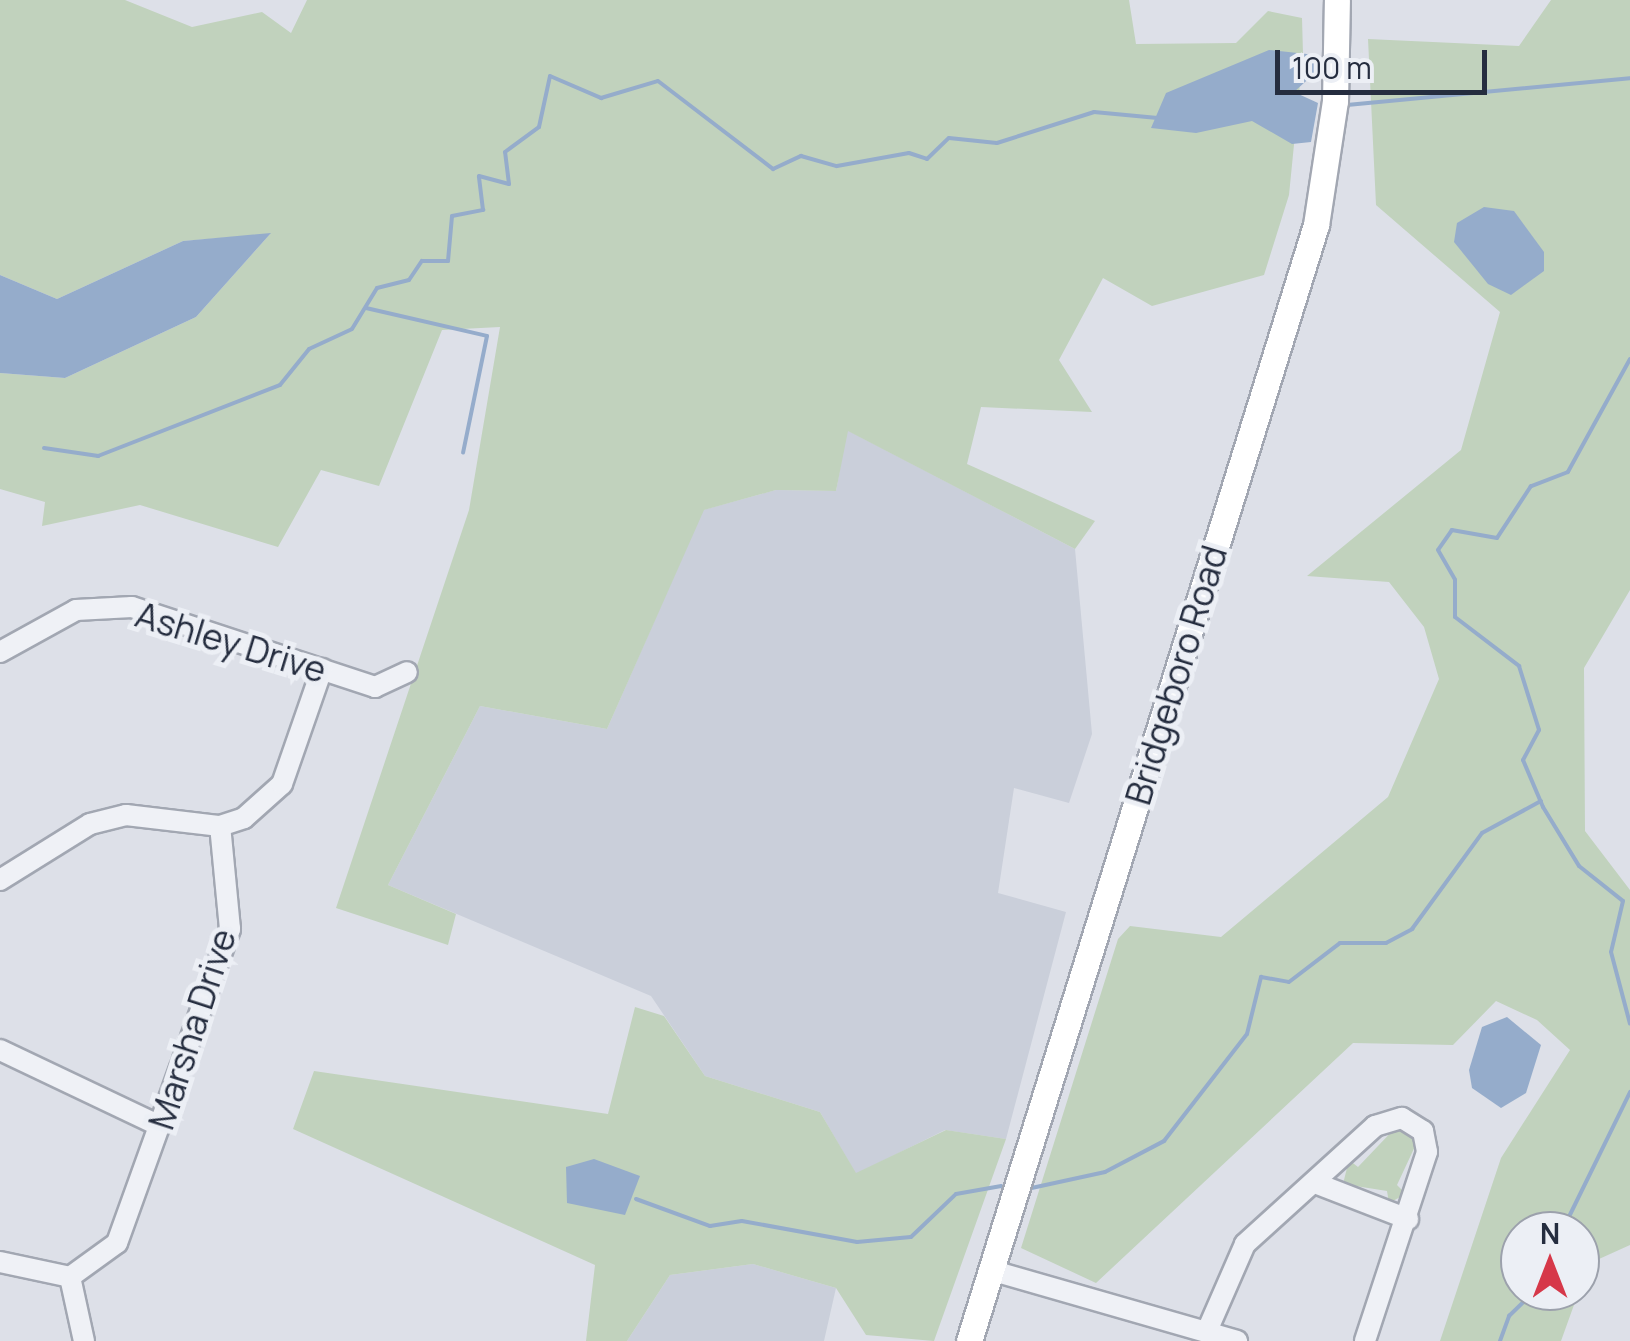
<!DOCTYPE html>
<style>
body{margin:0}
#map{position:relative;width:1630px;height:1341px;overflow:hidden;background:#dde0e8;font-family:Manrope,sans-serif}
div>[style]{position:absolute}
[style*='--x']{left:calc(var(--x)*1px);top:calc(var(--y)*1px);width:calc(var(--w)*1px);rotate:calc(var(--a)*1deg)}
.built>*{inset:0;background:#cacfda}
.green>*{inset:0;background:#c1d2bd}
.water>*{inset:0;background:#95accb}
.stream>*{height:4px;margin:-2px;padding:0 2px;transform-origin:2px;border-radius:2px;background:#95accb}
.roads{filter:drop-shadow(2px 0 #a2a7b2) drop-shadow(-2px 0 #a2a7b2) drop-shadow(0 2px #a2a7b2) drop-shadow(0 -2px #a2a7b2)}
.minor>*{height:20px;margin:-10px;padding:0 10px;transform-origin:10px;border-radius:10px;background:#eff1f6}
.major>*{height:25px;margin:-12.5px;padding:0 12.5px;transform-origin:12.5px;border-radius:12.5px;background:#fff}
span{translate:-50% -50%;white-space:nowrap;text-align:center;line-height:1.15;-webkit-text-stroke:10px #eceff5;paint-order:stroke}
.street-label{font-size:35px;color:#252d3f}
.north{position:absolute;left:1500px;top:1211px;width:100px;height:100px;box-sizing:border-box;background:#eceff5;border:2px solid #9ca1ac;border-radius:50%;rotate:0deg;font-size:28px;font-weight:700;line-height:40px;text-align:center;color:#252d3f}
.north::after{content:'';display:block;margin:auto;width:35px;height:45px;background:#d63849;clip-path:polygon(50% 0,100% 100%,50% 72%,0 100%)}
.scale{position:absolute;left:1275px;top:50px;width:212px;height:45px;box-sizing:border-box;border:5px solid #252d3f;border-top:0;padding-left:12px;font-size:30px;line-height:35px;white-space:nowrap;color:#252d3f;-webkit-text-stroke:8px #eceff5;paint-order:stroke}
</style>
<div id="map">
<div class="built">
<i style="clip-path:polygon(847px 430px,1075px 549px,1092px 734px,1069px 803px,1014px 788px,998px 893px,1066px 912px,1006px 1139px,945px 1130px,856px 1174px,820px 1112px,705px 1076px,651px 996px,388px 885px,480px 706px,607px 729px,703px 510px,776px 490px,836px 491px)"></i>
<i style="clip-path:polygon(753px 1264px,836px 1288px,824px 1341px,627px 1341px,670px 1275px)"></i>
</div>
<div class="green">
<i style="clip-path:polygon(0 0,125px 0,192px 27px,262px 12px,291px 33px,307px 0,1129px 0,1136px 44px,1236px 43px,1268px 11px,1302px 18px,1303px 54px,1289px 195px,1264px 275px,1152px 306px,1103px 278px,1059px 360px,1092px 412px,981px 407px,967px 464px,1095px 521px,1075px 549px,848px 431px,836px 491px,776px 490px,704px 510px,607px 729px,480px 706px,388px 885px,456px 914px,448px 945px,336px 908px,469px 510px,500px 327px,442px 330px,379px 486px,321px 470px,278px 547px,140px 505px,42px 526px,45px 502px,0 489px,0 373px,65px 378px,196px 317px,270px 234px,183px 241px,57px 299px,0 275px)"></i>
<i style="clip-path:polygon(1551px 0,1630px 0,1630px 590px,1584px 668px,1585px 831px,1630px 890px,1630px 1245px,1588px 1264px,1580px 1287px,1580px 1231px,1520px 1231px,1520px 1291px,1579px 1291px,1561px 1341px,1440px 1341px,1501px 1158px,1570px 1050px,1537px 1020px,1496px 1001px,1453px 1045px,1353px 1043px,1096px 1283px,1021px 1248px,1118px 939px,1130px 926px,1221px 937px,1388px 797px,1439px 679px,1424px 627px,1389px 582px,1307px 576px,1461px 450px,1500px 312px,1376px 205px,1368px 39px,1519px 46px)"></i>
<i style="clip-path:polygon(635px 1007px,664px 1016px,705px 1076px,820px 1112px,856px 1173px,946px 1130px,1006px 1139px,934px 1341px,866px 1335px,836px 1288px,753px 1264px,670px 1275px,627px 1341px,586px 1341px,595px 1265px,293px 1129px,314px 1071px,608px 1114px)"></i>
<i style="clip-path:polygon(1398px 1125px,1418px 1140px,1397px 1185px,1406px 1194px,1389px 1203px,1387px 1191px,1343px 1184px,1349px 1160px,1358px 1167px)"></i>
</div>
<div class="water">
<i style="clip-path:polygon(1269px 50px,1316px 55px,1316px 72px,1294px 92px,1318px 103px,1311px 142px,1292px 144px,1252px 121px,1196px 133px,1151px 128px,1166px 93px)"></i>
<i style="clip-path:polygon(1484px 207px,1514px 211px,1544px 252px,1544px 271px,1511px 295px,1488px 284px,1454px 242px,1457px 223px)"></i>
<i style="clip-path:polygon(271px 233px,196px 317px,65px 378px,0 373px,0 275px,57px 299px,183px 241px)"></i>
<i style="clip-path:polygon(1507px 1017px,1541px 1045px,1526px 1093px,1501px 1108px,1472px 1088px,1469px 1070px,1482px 1027px)"></i>
<i style="clip-path:polygon(594px 1159px,640px 1176px,625px 1215px,567px 1203px,566px 1167px)"></i>
</div>
<div class="stream">
<i style="--x:1347;--y:105;--w:284;--a:-5.4"></i>
<i style="--x:366;--y:308;--w:124;--a:13"></i>
<i style="--x:487;--y:336;--w:119;--a:101.6"></i>
<i style="--x:1630;--y:359;--w:129;--a:118.8"></i>
<i style="--x:1568;--y:472;--w:40;--a:159"></i>
<i style="--x:1531;--y:486;--w:62;--a:123.2"></i>
<i style="--x:1497;--y:538;--w:46;--a:-169.9"></i>
<i style="--x:1452;--y:530;--w:24;--a:125"></i>
<i style="--x:1438;--y:550;--w:34;--a:60"></i>
<i style="--x:1455;--y:580;--w:37;--a:90"></i>
<i style="--x:1455;--y:617;--w:81;--a:37.4"></i>
<i style="--x:1519;--y:666;--w:67;--a:72.6"></i>
<i style="--x:1539;--y:730;--w:34;--a:118"></i>
<i style="--x:1523;--y:760;--w:51;--a:66.9"></i>
<i style="--x:1543;--y:807;--w:69;--a:58.6"></i>
<i style="--x:1579;--y:866;--w:56;--a:38.5"></i>
<i style="--x:1623;--y:901;--w:52;--a:103.2"></i>
<i style="--x:1611;--y:952;--w:74;--a:75.2"></i>
<i style="--x:44;--y:448;--w:55;--a:8.4"></i>
<i style="--x:98;--y:456;--w:195;--a:-21.3"></i>
<i style="--x:280;--y:385;--w:46;--a:-51.1"></i>
<i style="--x:309;--y:349;--w:47;--a:-24.9"></i>
<i style="--x:352;--y:329;--w:48;--a:-58.6"></i>
<i style="--x:377;--y:288;--w:33;--a:-14"></i>
<i style="--x:409;--y:280;--w:23;--a:-56"></i>
<i style="--x:422;--y:261;--w:26;--a:0"></i>
<i style="--x:448;--y:261;--w:45;--a:-84.9"></i>
<i style="--x:452;--y:216;--w:32;--a:-11"></i>
<i style="--x:483;--y:210;--w:34;--a:-97"></i>
<i style="--x:479;--y:176;--w:31;--a:15"></i>
<i style="--x:509;--y:184;--w:32;--a:-97"></i>
<i style="--x:505;--y:152;--w:42;--a:-36.3"></i>
<i style="--x:539;--y:127;--w:52;--a:-77.8"></i>
<i style="--x:550;--y:76;--w:56;--a:23.3"></i>
<i style="--x:601;--y:98;--w:59;--a:-16.6"></i>
<i style="--x:658;--y:81;--w:145;--a:37.4"></i>
<i style="--x:773;--y:169;--w:31;--a:-25"></i>
<i style="--x:801;--y:156;--w:37;--a:16"></i>
<i style="--x:837;--y:166;--w:73;--a:-10.2"></i>
<i style="--x:909;--y:153;--w:19;--a:18"></i>
<i style="--x:927;--y:159;--w:30;--a:-44"></i>
<i style="--x:949;--y:138;--w:48;--a:5.9"></i>
<i style="--x:997;--y:143;--w:102;--a:-17.7"></i>
<i style="--x:1094;--y:112;--w:64;--a:5.4"></i>
<i style="--x:1027;--y:1189;--w:80;--a:-12.3"></i>
<i style="--x:1105;--y:1172;--w:67;--a:-27.7"></i>
<i style="--x:1164;--y:1141;--w:135;--a:-52.2"></i>
<i style="--x:1247;--y:1034;--w:59;--a:-76.2"></i>
<i style="--x:1261;--y:977;--w:28;--a:10"></i>
<i style="--x:1289;--y:982;--w:64;--a:-37.4"></i>
<i style="--x:1340;--y:943;--w:46;--a:0"></i>
<i style="--x:1386;--y:943;--w:30;--a:-28"></i>
<i style="--x:1412;--y:929;--w:119;--a:-53.9"></i>
<i style="--x:1482;--y:833;--w:67;--a:-28.5"></i>
<i style="--x:636;--y:1199;--w:79;--a:20"></i>
<i style="--x:710;--y:1226;--w:32;--a:-9"></i>
<i style="--x:742;--y:1221;--w:117;--a:10.3"></i>
<i style="--x:857;--y:1242;--w:54;--a:-5.3"></i>
<i style="--x:911;--y:1237;--w:62;--a:-43.7"></i>
<i style="--x:956;--y:1194;--w:46;--a:-10.1"></i>
<i style="--x:1562;--y:1231;--w:155;--a:-63.9"></i>
<i style="--x:1500;--y:1341;--w:27;--a:-70"></i>
<i style="--x:1509;--y:1316;--w:36;--a:-44"></i>
</div>
<div class="roads">
<div class="minor">
<i style="--x:0;--y:652;--w:87;--a:-28.9"></i>
<i style="--x:76;--y:610;--w:56;--a:-3.1"></i>
<i style="--x:132;--y:607;--w:256;--a:18.2"></i>
<i style="--x:375;--y:687;--w:35;--a:-25"></i>
<i style="--x:0;--y:880;--w:106;--a:-31.9"></i>
<i style="--x:90;--y:824;--w:37;--a:-14"></i>
<i style="--x:126;--y:815;--w:95;--a:6.7"></i>
<i style="--x:220;--y:826;--w:25;--a:-18"></i>
<i style="--x:244;--y:818;--w:51;--a:-41.8"></i>
<i style="--x:282;--y:784;--w:122;--a:-70.8"></i>
<i style="--x:0;--y:1050;--w:177;--a:25.4"></i>
<i style="--x:1315;--y:1183;--w:100;--a:21.2"></i>
<i style="--x:0;--y:1262;--w:72;--a:12.1"></i>
<i style="--x:70;--y:1277;--w:58;--a:-35.9"></i>
<i style="--x:117;--y:1243;--w:334;--a:-70.2"></i>
<i style="--x:230;--y:929;--w:103;--a:-95.5"></i>
<i style="--x:990;--y:1270;--w:257;--a:16"></i>
<i style="--x:70;--y:1277;--w:66;--a:77.7"></i>
<i style="--x:1207;--y:1331;--w:95;--a:-66.4"></i>
<i style="--x:1245;--y:1244;--w:176;--a:-42.2"></i>
<i style="--x:1375;--y:1126;--w:28;--a:-17"></i>
<i style="--x:1402;--y:1118;--w:25;--a:32"></i>
<i style="--x:1423;--y:1131;--w:21;--a:79"></i>
<i style="--x:1427;--y:1152;--w:199;--a:108.2"></i>
</div>
<div class="major">
<i style="--x:969;--y:1341;--w:1169;--a:-72.73"></i>
<i style="--x:1316;--y:225;--w:125;--a:-81.3"></i>
<i style="--x:1335;--y:101;--w:101;--a:-88.9"></i>
</div>
</div>
<div class="street-label">
<span style="left:231px;top:642px;rotate:17deg">Ashley Drive</span>
<span style="left:1176px;top:675px;rotate:-73deg">Bridgeboro Road</span>
<span style="left:192px;top:1029px;rotate:-72deg">Marsha Drive</span>
</div>
<div class="north">N</div>
<div class="scale">100 m</div>
</div>
